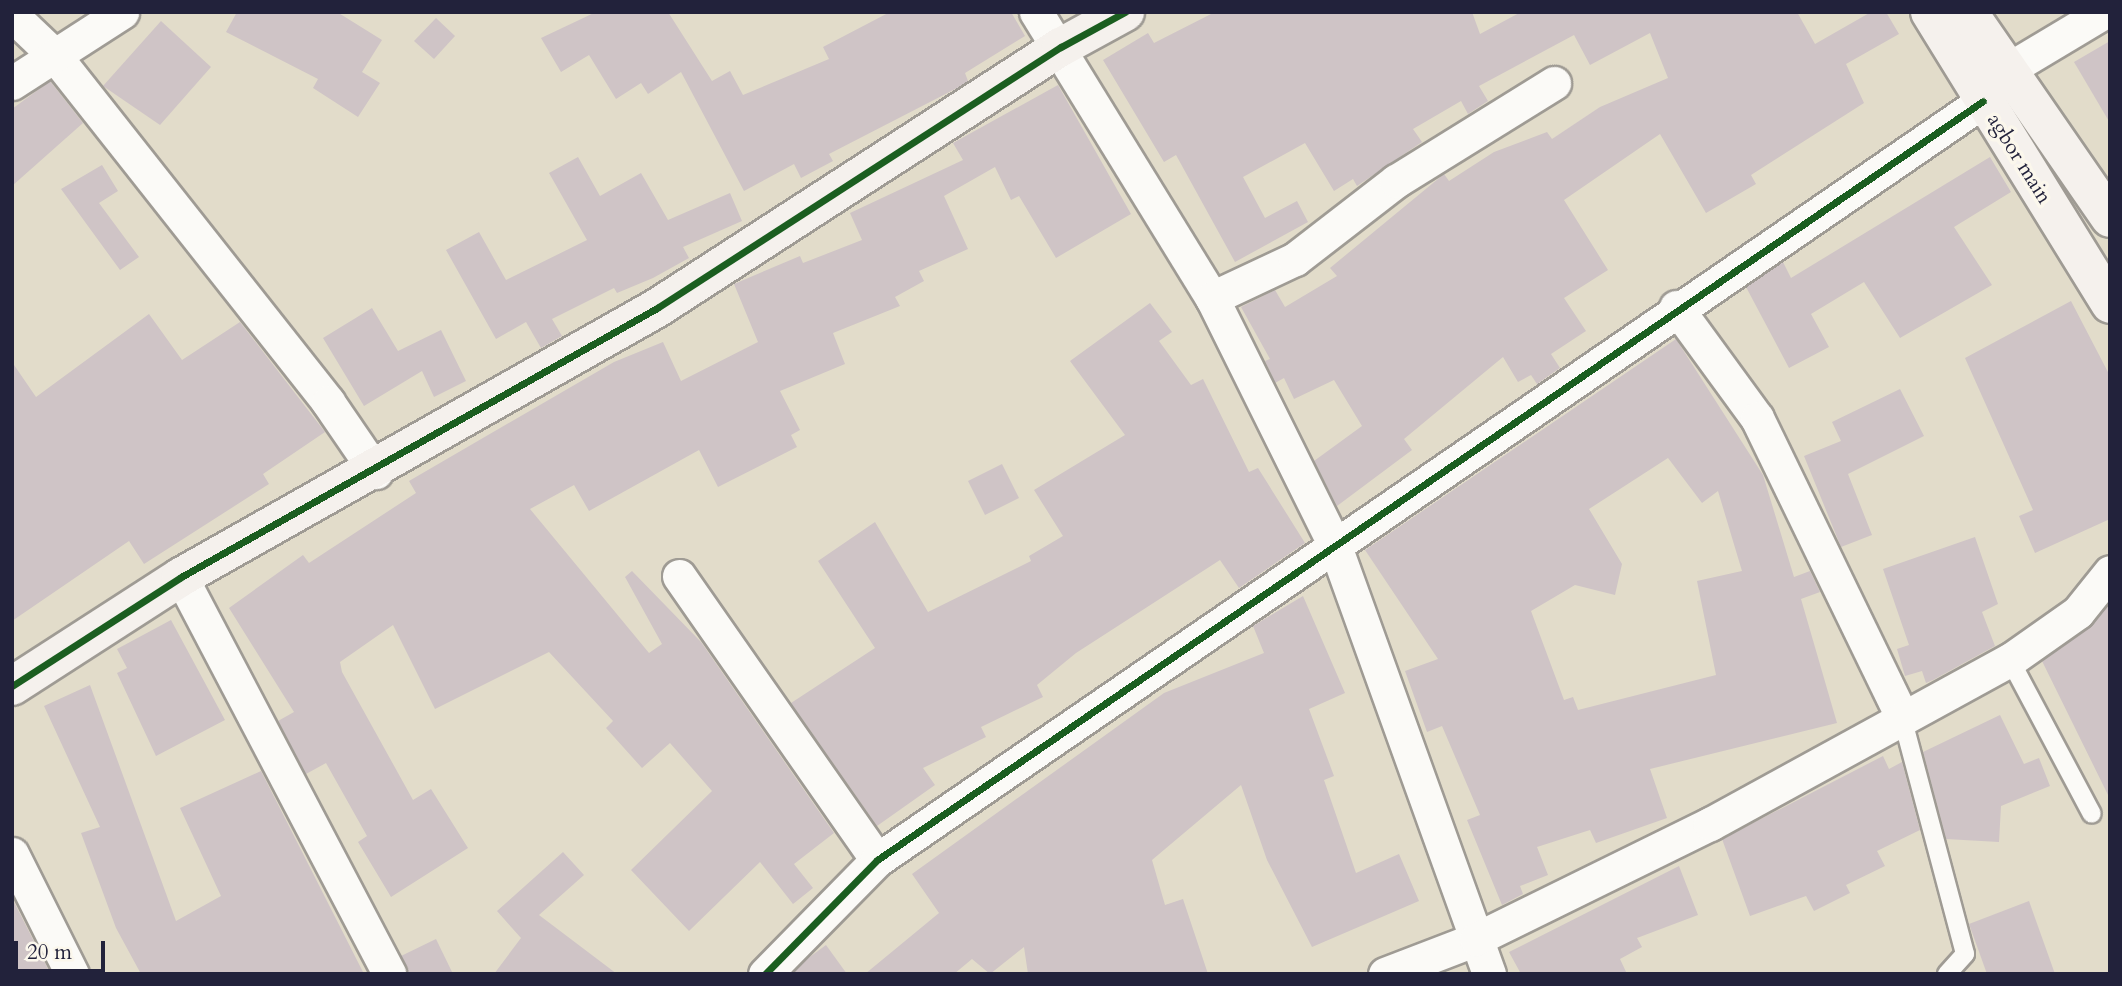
<!DOCTYPE html>
<style>
body{margin:0}
#map{position:relative;width:2122px;height:986px;overflow:hidden;background:#e2dcca;font-family:Cardo,serif}
div>[style]{position:absolute}
[style*='--x']{left:calc(var(--x)*1px);top:calc(var(--y)*1px);width:calc(var(--w)*1px);rotate:calc(var(--a)*1deg)}
.building>*{inset:0;background:#cfc4c6}
.roads{filter:drop-shadow(2px 0 #9f9b94) drop-shadow(-2px 0 #9f9b94) drop-shadow(0 2px #9f9b94) drop-shadow(0 -2px #9f9b94)}
.lane>*{height:18px;margin:-9px;padding:0 9px;transform-origin:9px;border-radius:9px;background:#fbfaf7}
.street>*{height:33px;margin:-16.5px;padding:0 16.5px;transform-origin:16.5px;border-radius:16.5px;background:#fbfaf7}
.secondary>*{height:38px;margin:-19px;padding:0 19px;transform-origin:19px;border-radius:19px;background:#f5f1ed}
.cycleway>*{height:7px;margin:-3.5px;padding:0 3.5px;transform-origin:3.5px;border-radius:3.5px;background:#1b5e20}
span{translate:-50% -50%;white-space:nowrap;text-align:center;line-height:1.15;-webkit-text-stroke:7px #fbf7ec;paint-order:stroke}
.street-label{font-size:21px;color:#22223b}
.frame{position:absolute;inset:0;border:14px solid #22223b;pointer-events:none}
.scale{position:absolute;left:14px;top:941px;width:91px;height:32px;box-sizing:border-box;border:4px solid #22223b;border-top:0;padding-left:9px;font-size:21px;line-height:24px;white-space:nowrap;color:#22223b;-webkit-text-stroke:5px #fbf7ec;paint-order:stroke}
</style>
<div id="map">
<div class="building">
<i style="clip-path:polygon(237px 12px,337px 12px,382px 40px,362px 72px,380px 83px,358px 117px,313px 88px,318px 79px,226px 32px)"></i>
<i style="clip-path:polygon(596px 12px,668px 12px,712px 81px,730px 71px,743px 95px,829px 59px,823px 47px,890px 12px,1011px 12px,1025px 36px,965px 73px,968px 81px,961px 86px,829px 154px,833px 161px,801px 178px,794px 164px,744px 191px,681px 72px,648px 94px,641px 83px,616px 99px,589px 55px,561px 72px,541px 38px)"></i>
<i style="clip-path:polygon(1215px 12px,1472px 12px,1480px 34px,1521px 12px,1797px 12px,1815px 44px,1871px 12px,1886px 12px,1899px 34px,1846px 64px,1864px 103px,1751px 175px,1756px 184px,1706px 213px,1660px 134px,1564px 200px,1608px 270px,1564px 298px,1586px 331px,1551px 354px,1560px 368px,1537px 384px,1531px 375px,1518px 382px,1503px 357px,1404px 439px,1412px 450px,1337px 506px,1314px 461px,1362px 426px,1334px 380px,1294px 399px,1284px 378px,1275px 383px,1265px 361px,1270px 359px,1241px 307px,1275px 290px,1285px 307px,1337px 276px,1330px 268px,1444px 174px,1449px 181px,1494px 152px,1547px 132px,1552px 139px,1600px 107px,1668px 78px,1650px 33px,1590px 65px,1574px 35px,1479px 86px,1488px 101px,1468px 114px,1461px 101px,1413px 129px,1422px 142px,1357px 186px,1353px 179px,1334px 191px,1305px 143px,1243px 177px,1265px 218px,1297px 201px,1308px 222px,1235px 262px,1176px 155px,1164px 162px,1103px 60px,1148px 33px,1154px 43px)"></i>
<i style="clip-path:polygon(436px 18px,455px 36px,434px 59px,414px 41px)"></i>
<i style="clip-path:polygon(161px 21px,211px 67px,160px 125px,103px 86px)"></i>
<i style="clip-path:polygon(2110px 41px,2110px 123px,2074px 62px)"></i>
<i style="clip-path:polygon(50px 81px,83px 123px,12px 186px,12px 109px)"></i>
<i style="clip-path:polygon(1058px 85px,1131px 214px,1056px 258px,1019px 196px,1011px 200px,995px 167px,944px 196px,968px 249px,919px 271px,924px 281px,895px 297px,900px 306px,833px 333px,845px 364px,780px 391px,800px 430px,791px 435px,797px 447px,718px 487px,699px 450px,589px 511px,574px 485px,530px 509px,649px 653px,662px 644px,625px 577px,632px 571px,701px 642px,834px 833px,794px 864px,813px 888px,793px 904px,760px 862px,689px 931px,631px 870px,712px 791px,670px 743px,642px 768px,606px 728px,613px 721px,549px 652px,435px 709px,393px 625px,340px 662px,342px 672px,413px 800px,431px 789px,468px 848px,391px 897px,358px 842px,367px 836px,326px 763px,306px 774px,278px 721px,294px 712px,229px 608px,303px 555px,309px 563px,416px 493px,409px 481px,614px 362px,663px 342px,681px 381px,758px 342px,734px 284px,800px 256px,803px 263px,862px 240px,850px 213px,963px 160px,953px 143px)"></i>
<i style="clip-path:polygon(578px 157px,600px 196px,641px 173px,668px 220px,730px 193px,742px 221px,683px 247px,689px 258px,653px 278px,617px 293px,614px 288px,552px 319px,562px 336px,541px 348px,526px 322px,496px 339px,446px 250px,479px 232px,506px 280px,587px 240px,549px 173px)"></i>
<i style="clip-path:polygon(1990px 157px,2011px 192px,1954px 227px,1992px 285px,1900px 338px,1864px 282px,1811px 314px,1829px 347px,1789px 368px,1746px 287px,1783px 262px,1791px 278px)"></i>
<i style="clip-path:polygon(102px 165px,118px 191px,99px 203px,139px 257px,120px 270px,61px 189px)"></i>
<i style="clip-path:polygon(2071px 301px,2110px 376px,2110px 519px,2035px 553px,2019px 516px,2033px 510px,1965px 358px)"></i>
<i style="clip-path:polygon(1150px 303px,1172px 332px,1159px 341px,1191px 385px,1203px 379px,1249px 472px,1258px 468px,1305px 543px,1239px 588px,1220px 560px,1076px 653px,1037px 685px,1043px 697px,981px 727px,986px 737px,923px 768px,935px 785px,877px 826px,791px 703px,875px 648px,818px 561px,875px 522px,928px 612px,1031px 561px,1029px 556px,1063px 536px,1034px 490px,1125px 435px,1070px 361px)"></i>
<i style="clip-path:polygon(372px 308px,398px 351px,441px 330px,466px 381px,434px 397px,422px 371px,364px 406px,323px 338px)"></i>
<i style="clip-path:polygon(149px 314px,182px 360px,240px 322px,325px 432px,263px 474px,269px 484px,144px 564px,129px 541px,12px 621px,12px 362px,36px 397px)"></i>
<i style="clip-path:polygon(evenodd,1676px 339px,1763px 475px,1794px 577px,1810px 571px,1820px 592px,1801px 599px,1837px 723px,1650px 769px,1667px 818px,1596px 843px,1590px 830px,1537px 847px,1548px 875px,1520px 886px,1523px 894px,1502px 905px,1467px 820px,1480px 815px,1442px 726px,1427px 732px,1405px 671px,1438px 659px,1365px 550px,1676px 339px,1668px 458px,1702px 503px,1718px 491px,1742px 571px,1697px 581px,1716px 675px,1578px 710px,1573px 697px,1564px 700px,1531px 611px,1575px 585px,1615px 595px,1622px 564px,1589px 509px,1668px 458px)"></i>
<i style="clip-path:polygon(1900px 389px,1924px 436px,1848px 474px,1872px 535px,1841px 547px,1804px 456px,1841px 441px,1832px 422px)"></i>
<i style="clip-path:polygon(1002px 464px,1019px 498px,985px 515px,968px 481px)"></i>
<i style="clip-path:polygon(1975px 537px,1998px 604px,1982px 612px,1995px 646px,1933px 680px,1926px 683px,1922px 671px,1905px 676px,1897px 649px,1909px 645px,1883px 569px)"></i>
<i style="clip-path:polygon(1303px 596px,1345px 693px,1309px 709px,1334px 776px,1324px 780px,1356px 873px,1399px 854px,1419px 901px,1312px 947px,1267px 860px,1241px 785px,1152px 860px,1165px 905px,1183px 899px,1208px 974px,1028px 974px,1024px 947px,990px 974px,972px 959px,954px 974px,865px 974px,939px 913px,912px 874px,1164px 693px,1264px 653px,1253px 626px)"></i>
<i style="clip-path:polygon(2110px 603px,2110px 799px,2042px 661px,2089px 627px)"></i>
<i style="clip-path:polygon(171px 620px,225px 720px,156px 756px,117px 673px,127px 668px,117px 649px)"></i>
<i style="clip-path:polygon(90px 685px,176px 921px,221px 896px,180px 808px,261px 771px,364px 974px,141px 974px,116px 928px,81px 833px,100px 827px,44px 706px)"></i>
<i style="clip-path:polygon(2000px 715px,2024px 764px,2039px 758px,2050px 786px,2001px 806px,1999px 842px,1946px 839px,1923px 752px)"></i>
<i style="clip-path:polygon(1883px 756px,1889px 769px,1902px 762px,1920px 830px,1877px 851px,1885px 866px,1846px 885px,1850px 893px,1814px 911px,1806px 896px,1750px 916px,1722px 839px)"></i>
<i style="clip-path:polygon(563px 852px,584px 875px,539px 915px,617px 974px,494px 974px,521px 938px,497px 911px)"></i>
<i style="clip-path:polygon(1679px 866px,1698px 915px,1637px 938px,1642px 947px,1620px 959px,1627px 974px,1521px 974px,1509px 952px)"></i>
<i style="clip-path:polygon(12px 898px,48px 969px,37px 974px,12px 974px)"></i>
<i style="clip-path:polygon(2029px 901px,2055px 974px,1987px 974px,1969px 924px)"></i>
<i style="clip-path:polygon(436px 939px,453px 974px,408px 974px,401px 956px)"></i>
<i style="clip-path:polygon(826px 945px,847px 974px,792px 974px,807px 959px)"></i>
</div>
<div class="roads">
<div class="lane">
<i style="--x:2010;--y:660;--w:174;--a:62"></i>
<i style="--x:1902;--y:717;--w:245;--a:75.1"></i>
<i style="--x:1965;--y:954;--w:27;--a:132"></i>
</div>
<div class="street">
<i style="--x:1036;--y:12;--w:336;--a:58.4"></i>
<i style="--x:1212;--y:298;--w:277;--a:63.6"></i>
<i style="--x:1335;--y:546;--w:455;--a:70.2"></i>
<i style="--x:12;--y:15;--w:59;--a:43.6"></i>
<i style="--x:55;--y:56;--w:441;--a:51.7"></i>
<i style="--x:328;--y:402;--w:85;--a:55.6"></i>
<i style="--x:2007;--y:70;--w:113;--a:-30.9"></i>
<i style="--x:12;--y:83;--w:131;--a:-32.8"></i>
<i style="--x:1212;--y:298;--w:92;--a:-25.2"></i>
<i style="--x:1295;--y:259;--w:128;--a:-37.7"></i>
<i style="--x:1396;--y:181;--w:186;--a:-31.8"></i>
<i style="--x:1676;--y:307;--w:137;--a:53.9"></i>
<i style="--x:1757;--y:418;--w:332;--a:64.1"></i>
<i style="--x:679;--y:576;--w:346;--a:55.1"></i>
<i style="--x:181;--y:577;--w:448;--a:62.3"></i>
<i style="--x:12;--y:854;--w:134;--a:63.4"></i>
<i style="--x:765;--y:974;--w:160;--a:-45.5"></i>
<i style="--x:877;--y:860;--w:1341;--a:-34.46"></i>
<i style="--x:1385;--y:974;--w:97;--a:-21"></i>
<i style="--x:1476;--y:939;--w:261;--a:-26.2"></i>
<i style="--x:1710;--y:824;--w:342;--a:-28.7"></i>
<i style="--x:2010;--y:660;--w:83;--a:-35.2"></i>
<i style="--x:2078;--y:612;--w:51;--a:-51.3"></i>
</div>
<div class="secondary">
<i style="--x:1930;--y:12;--w:343;--a:58.3"></i>
<i style="--x:1968;--y:12;--w:250;--a:55.4"></i>
<i style="--x:12;--y:686;--w:201;--a:-32.8"></i>
<i style="--x:181;--y:577;--w:547;--a:-29.47"></i>
<i style="--x:657;--y:308;--w:481;--a:-32.9"></i>
<i style="--x:1061;--y:47;--w:73;--a:-28.7"></i>
</div>
</div>
<div class="cycleway">
<i style="--x:12;--y:686;--w:201;--a:-32.8"></i>
<i style="--x:181;--y:577;--w:547;--a:-29.47"></i>
<i style="--x:657;--y:308;--w:481;--a:-32.9"></i>
<i style="--x:1061;--y:47;--w:73;--a:-28.7"></i>
<i style="--x:765;--y:974;--w:160;--a:-45.5"></i>
<i style="--x:877;--y:860;--w:1341;--a:-34.46"></i>
</div>
<div class="street-label">
<span style="left:2019px;top:159px;rotate:58deg">agbor main</span>
</div>
<div class="frame"></div>
<div class="scale">20 m</div>
</div>
